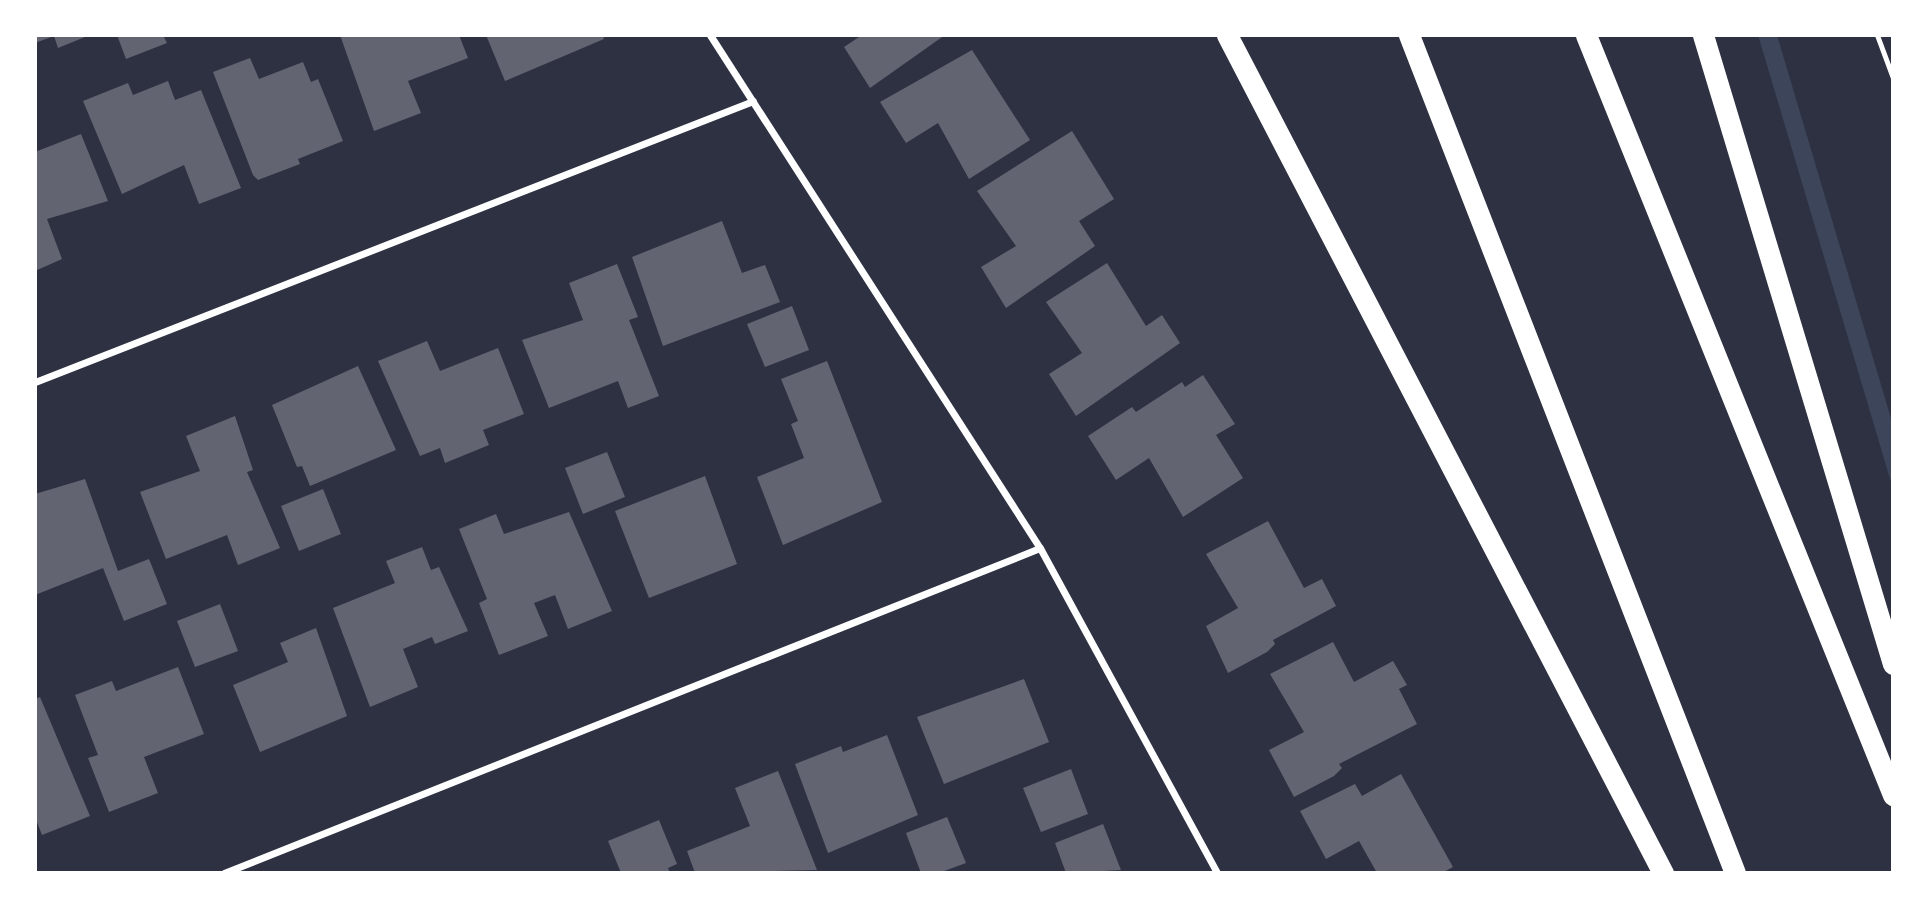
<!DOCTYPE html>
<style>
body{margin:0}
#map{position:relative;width:1928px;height:908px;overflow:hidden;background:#2d3142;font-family:Ubuntu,sans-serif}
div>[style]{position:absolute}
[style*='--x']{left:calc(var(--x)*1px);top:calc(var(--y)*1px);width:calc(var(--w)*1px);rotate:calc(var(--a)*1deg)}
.green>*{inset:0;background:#3c4559}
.building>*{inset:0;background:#626471}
.service>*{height:5px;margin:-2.5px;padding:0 2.5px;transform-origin:2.5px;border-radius:2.5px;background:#fff}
.minor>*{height:7px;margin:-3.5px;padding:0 3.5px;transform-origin:3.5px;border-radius:3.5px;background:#fff}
.motorway>*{height:21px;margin:-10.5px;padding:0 10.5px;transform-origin:10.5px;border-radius:10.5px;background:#fff}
span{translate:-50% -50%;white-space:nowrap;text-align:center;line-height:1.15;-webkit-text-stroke:7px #fff;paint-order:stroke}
.frame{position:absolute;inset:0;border:37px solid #fff;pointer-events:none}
</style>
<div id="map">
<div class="green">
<i style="clip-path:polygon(1758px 35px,1777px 35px,1893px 425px,1893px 489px)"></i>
</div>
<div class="building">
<i style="clip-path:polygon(35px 35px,90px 35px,58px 48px,54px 36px,35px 43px)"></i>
<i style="clip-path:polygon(117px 35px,163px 35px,167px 43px,126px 59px)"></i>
<i style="clip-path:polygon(340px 35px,459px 35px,468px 58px,408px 81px,421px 113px,374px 131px)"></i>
<i style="clip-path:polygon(486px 35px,603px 35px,604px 39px,505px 81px)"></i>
<i style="clip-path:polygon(862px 35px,945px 35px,870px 88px,844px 47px)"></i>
<i style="clip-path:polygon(972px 50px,1030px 140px,969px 179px,938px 123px,906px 143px,880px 102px)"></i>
<i style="clip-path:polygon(250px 58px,259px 79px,303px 62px,311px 82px,318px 79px,343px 141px,298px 159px,300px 164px,258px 180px,253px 175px,213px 72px)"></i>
<i style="clip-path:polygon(168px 81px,175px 100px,201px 90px,241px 188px,199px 204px,184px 165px,122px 194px,83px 101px,128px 83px,133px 95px)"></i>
<i style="clip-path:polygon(1072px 131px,1114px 199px,1079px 221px,1095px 246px,1006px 308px,981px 267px,1016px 246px,977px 191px)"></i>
<i style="clip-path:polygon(81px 134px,108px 201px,47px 219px,62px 259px,35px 271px,35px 152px)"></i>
<i style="clip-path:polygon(722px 221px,742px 273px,765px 265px,780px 302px,663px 346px,632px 257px)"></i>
<i style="clip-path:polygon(1107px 263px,1146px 326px,1162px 315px,1180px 343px,1076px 416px,1049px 374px,1082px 353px,1046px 302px)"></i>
<i style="clip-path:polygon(617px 264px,638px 317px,629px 320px,659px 396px,628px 408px,618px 381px,549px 408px,522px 340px,583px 320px,569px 283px)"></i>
<i style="clip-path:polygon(792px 306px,809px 350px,765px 367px,747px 324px)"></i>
<i style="clip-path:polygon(427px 341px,440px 371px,498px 348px,524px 414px,483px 430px,489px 445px,445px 463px,440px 448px,420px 456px,378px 361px)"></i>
<i style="clip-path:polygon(827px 361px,882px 502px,783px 545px,757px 477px,804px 458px,791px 424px,798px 421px,781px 379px)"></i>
<i style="clip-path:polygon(358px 366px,396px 450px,310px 486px,302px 466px,297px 467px,272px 405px)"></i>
<i style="clip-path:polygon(1203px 375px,1235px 424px,1216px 435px,1243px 478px,1183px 517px,1149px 458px,1116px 480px,1088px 436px,1132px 407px,1136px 412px,1182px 382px,1185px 387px)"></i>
<i style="clip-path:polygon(235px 416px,253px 470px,247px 472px,280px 548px,238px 565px,227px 535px,166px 559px,140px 492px,200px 471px,186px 436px)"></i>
<i style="clip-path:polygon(607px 452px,625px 497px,583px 514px,565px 468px)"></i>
<i style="clip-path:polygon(705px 476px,737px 564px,649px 598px,615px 511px)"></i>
<i style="clip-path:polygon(85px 479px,118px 571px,149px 559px,167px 604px,124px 621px,103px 568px,35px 595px,35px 494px)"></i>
<i style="clip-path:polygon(323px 489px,341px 534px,299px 551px,281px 506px)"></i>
<i style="clip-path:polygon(569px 512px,612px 611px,568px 629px,555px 595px,534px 603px,548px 636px,499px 655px,479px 603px,487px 599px,459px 529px,496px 514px,504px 534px)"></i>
<i style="clip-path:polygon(1268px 521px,1304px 588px,1322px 579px,1336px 606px,1273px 640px,1275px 644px,1267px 652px,1228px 673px,1206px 626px,1238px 608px,1206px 554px)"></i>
<i style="clip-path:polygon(422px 547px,431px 570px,439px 567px,468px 631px,435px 644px,432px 637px,403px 649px,418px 687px,370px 707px,333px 608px,395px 583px,386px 561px)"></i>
<i style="clip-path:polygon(220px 604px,238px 651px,195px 667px,177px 621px)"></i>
<i style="clip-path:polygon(316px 628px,347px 716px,260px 752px,233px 685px,288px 662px,280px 643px)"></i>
<i style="clip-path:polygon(1333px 642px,1354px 682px,1393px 661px,1407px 685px,1399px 689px,1417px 724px,1339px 764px,1342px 768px,1334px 776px,1294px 797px,1269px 750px,1304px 732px,1270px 674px)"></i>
<i style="clip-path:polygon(178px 667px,204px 734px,144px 757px,158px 793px,109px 812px,88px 758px,98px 755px,75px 695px,112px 681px,116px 691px)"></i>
<i style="clip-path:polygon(1024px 679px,1049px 742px,944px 784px,917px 717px)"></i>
<i style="clip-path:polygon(40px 697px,90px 816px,42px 835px,35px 817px,35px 699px)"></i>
<i style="clip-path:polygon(887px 735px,918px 815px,828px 853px,795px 764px,841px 746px,843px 752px)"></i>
<i style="clip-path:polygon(1071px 769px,1088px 814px,1041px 832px,1023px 788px)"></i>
<i style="clip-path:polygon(778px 771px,817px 870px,695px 873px,687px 851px,750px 826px,735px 788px)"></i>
<i style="clip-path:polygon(1401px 774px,1453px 867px,1442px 873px,1377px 873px,1359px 841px,1326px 859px,1300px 811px,1355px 784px,1362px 796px)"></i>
<i style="clip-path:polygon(947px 817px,966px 863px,939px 873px,921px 873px,906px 833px)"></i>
<i style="clip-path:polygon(659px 820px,677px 864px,668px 868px,670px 873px,621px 873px,608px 841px)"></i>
<i style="clip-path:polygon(1103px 824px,1121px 870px,1066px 873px,1055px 843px)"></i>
</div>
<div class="service">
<i style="--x:1877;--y:35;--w:46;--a:69.6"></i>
</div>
<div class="minor">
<i style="--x:710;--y:35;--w:610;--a:57.25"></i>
<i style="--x:1040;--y:548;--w:370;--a:61.4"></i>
<i style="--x:35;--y:382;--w:771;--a:-21.37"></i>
<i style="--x:224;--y:873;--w:878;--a:-21.72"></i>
</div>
<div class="motorway">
<i style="--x:1227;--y:35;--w:945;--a:62.51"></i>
<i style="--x:1409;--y:35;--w:899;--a:68.74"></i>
<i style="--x:1586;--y:35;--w:820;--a:68"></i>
<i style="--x:1703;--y:35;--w:657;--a:73.19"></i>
</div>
<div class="frame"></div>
</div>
